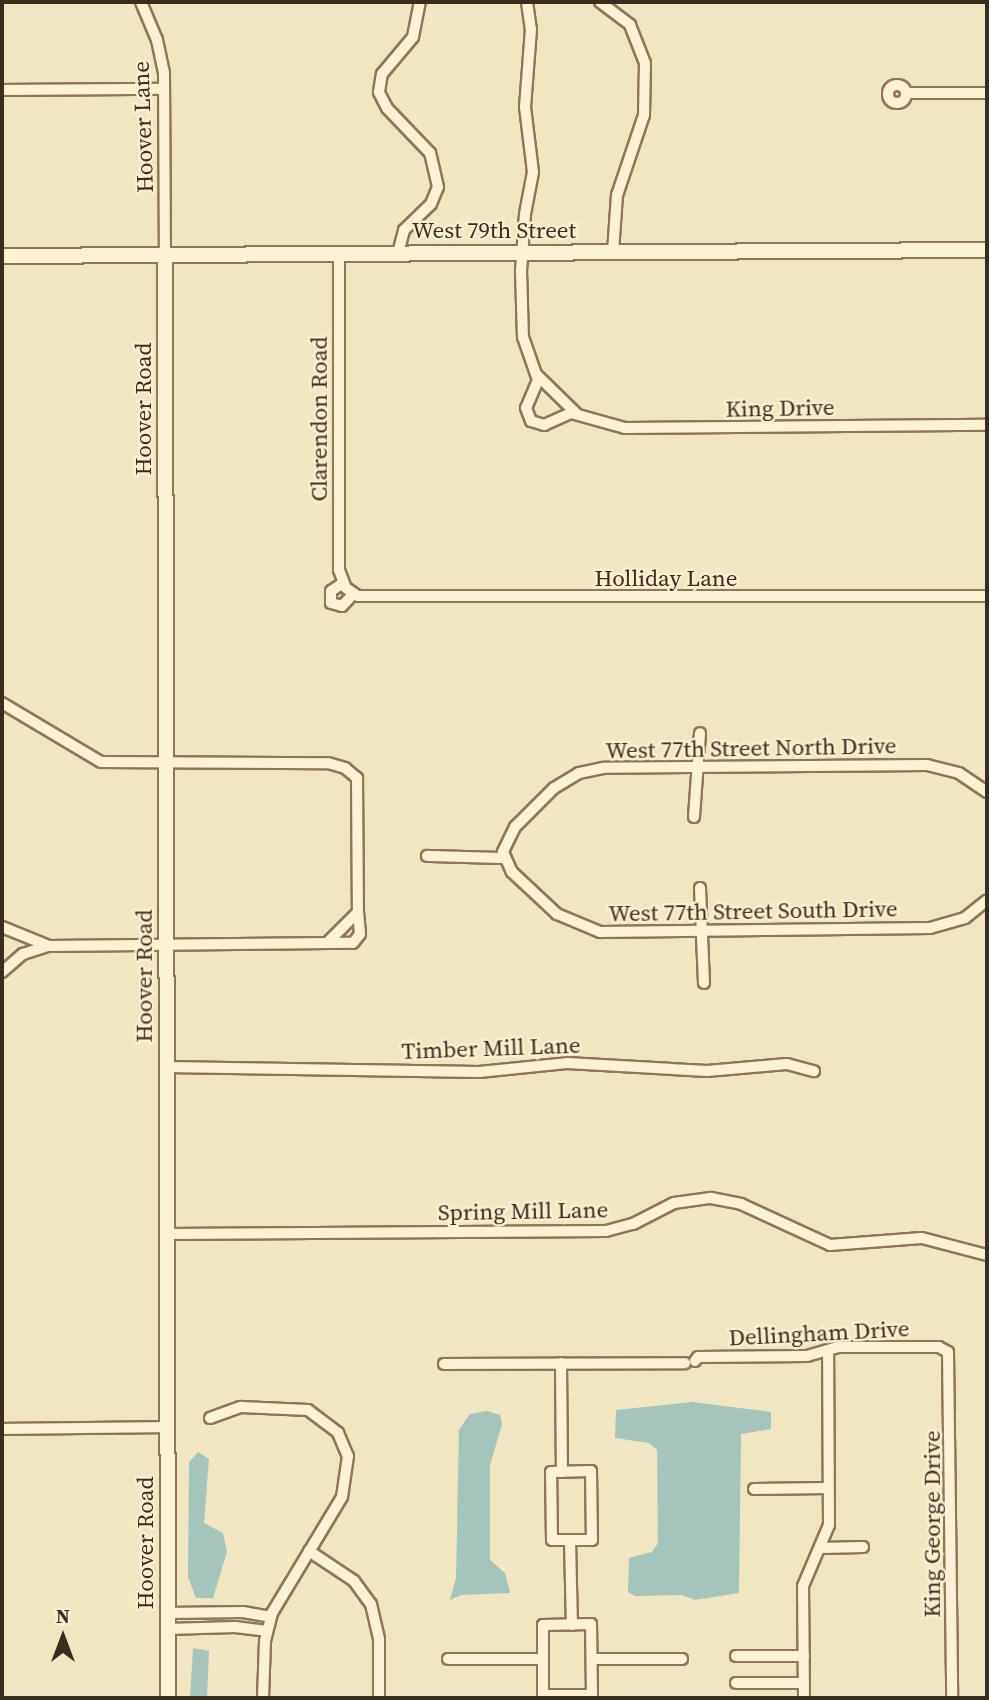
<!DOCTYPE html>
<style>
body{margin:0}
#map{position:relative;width:989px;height:1700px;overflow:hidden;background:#f1e6c2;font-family:"Source Serif 4",serif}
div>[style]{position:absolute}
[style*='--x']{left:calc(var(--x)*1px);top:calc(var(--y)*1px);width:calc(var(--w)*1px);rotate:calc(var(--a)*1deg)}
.water>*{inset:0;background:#a5c4bc}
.roads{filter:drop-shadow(2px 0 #8d7758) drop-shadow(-2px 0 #8d7758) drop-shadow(0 2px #8d7758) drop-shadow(0 -2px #8d7758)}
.street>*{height:10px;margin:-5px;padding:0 5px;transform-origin:5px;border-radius:5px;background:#fbf2d6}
.street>.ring{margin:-5px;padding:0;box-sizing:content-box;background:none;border:10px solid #fbf2d6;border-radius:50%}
.secondary>*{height:14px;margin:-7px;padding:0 7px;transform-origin:7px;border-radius:7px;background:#fbf2d6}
span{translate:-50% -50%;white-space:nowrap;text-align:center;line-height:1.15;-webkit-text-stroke:5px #f8efd2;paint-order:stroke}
.street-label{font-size:23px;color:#3b2d1d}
.frame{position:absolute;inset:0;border:4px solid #3b2d1d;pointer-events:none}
.north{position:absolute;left:28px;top:1602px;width:70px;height:70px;-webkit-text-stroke:5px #f8efd2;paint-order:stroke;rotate:0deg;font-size:19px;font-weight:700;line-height:28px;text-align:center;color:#3b2d1d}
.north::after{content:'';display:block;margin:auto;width:24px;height:32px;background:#3b2d1d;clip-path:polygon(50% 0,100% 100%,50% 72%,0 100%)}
</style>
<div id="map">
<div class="water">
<i style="clip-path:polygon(692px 1402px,771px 1412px,771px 1429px,741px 1434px,739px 1593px,695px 1600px,682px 1595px,635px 1596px,628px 1592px,629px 1558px,652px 1552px,658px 1543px,657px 1450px,649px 1443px,615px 1438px,616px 1410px)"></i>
<i style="clip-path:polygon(487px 1411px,500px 1415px,502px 1424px,490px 1465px,490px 1560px,505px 1573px,510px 1593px,461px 1595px,450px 1600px,456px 1578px,459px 1430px,470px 1414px)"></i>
<i style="clip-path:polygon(198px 1452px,209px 1459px,204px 1523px,223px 1533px,227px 1552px,213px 1598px,196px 1598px,188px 1577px,189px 1462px)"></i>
<i style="clip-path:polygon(193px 1648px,209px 1651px,207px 1698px,190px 1698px)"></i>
</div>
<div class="roads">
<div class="street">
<i style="--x:141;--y:2;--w:41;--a:67.2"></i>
<i style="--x:157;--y:40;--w:34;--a:78"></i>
<i style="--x:164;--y:73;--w:181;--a:89.7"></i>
<i style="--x:527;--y:2;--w:27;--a:82"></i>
<i style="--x:531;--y:29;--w:78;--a:94.4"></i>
<i style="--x:525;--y:107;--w:65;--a:83"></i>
<i style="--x:533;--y:172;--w:43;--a:100.8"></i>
<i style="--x:525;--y:214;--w:57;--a:94"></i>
<i style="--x:521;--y:271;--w:66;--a:88.3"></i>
<i style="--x:523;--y:337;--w:46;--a:70.8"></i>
<i style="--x:538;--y:380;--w:30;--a:113"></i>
<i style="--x:526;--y:408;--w:14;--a:69"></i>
<i style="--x:531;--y:421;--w:14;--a:17"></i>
<i style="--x:544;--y:425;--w:30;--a:-24"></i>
<i style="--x:571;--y:413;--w:56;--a:15.5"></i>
<i style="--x:625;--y:428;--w:362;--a:-0.5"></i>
<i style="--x:600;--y:2;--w:38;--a:37"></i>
<i style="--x:630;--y:25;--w:41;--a:68.5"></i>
<i style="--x:645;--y:63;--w:52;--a:91.1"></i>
<i style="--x:644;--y:115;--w:84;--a:108.6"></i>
<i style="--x:617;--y:195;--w:57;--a:94"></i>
<i class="ring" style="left:888px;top:85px;width:8px;height:8px"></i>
<i style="--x:2;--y:90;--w:162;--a:-0.4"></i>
<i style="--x:906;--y:93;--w:81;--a:0"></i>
<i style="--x:339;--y:253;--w:317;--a:90"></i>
<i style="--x:339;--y:570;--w:19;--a:69"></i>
<i style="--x:346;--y:588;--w:14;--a:34"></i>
<i style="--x:358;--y:596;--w:629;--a:0"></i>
<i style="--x:398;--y:253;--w:24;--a:-75"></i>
<i style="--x:404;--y:230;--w:37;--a:-44"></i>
<i style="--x:431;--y:204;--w:18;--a:-68"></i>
<i style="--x:438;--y:187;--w:35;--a:-103"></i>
<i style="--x:430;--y:153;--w:62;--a:-133.7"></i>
<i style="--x:387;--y:108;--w:18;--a:-117"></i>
<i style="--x:379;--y:92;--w:18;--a:-81"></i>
<i style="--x:382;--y:74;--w:48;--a:-50"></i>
<i style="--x:413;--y:37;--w:36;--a:-79"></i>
<i style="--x:537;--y:375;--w:54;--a:44.3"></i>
<i style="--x:343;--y:583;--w:14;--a:146"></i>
<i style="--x:331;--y:591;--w:12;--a:90"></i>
<i style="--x:331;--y:603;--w:11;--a:15"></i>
<i style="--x:342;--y:606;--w:16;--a:-47"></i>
<i style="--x:2;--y:703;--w:115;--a:30.8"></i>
<i style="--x:101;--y:762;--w:227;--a:0.3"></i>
<i style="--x:328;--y:763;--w:18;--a:16"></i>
<i style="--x:345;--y:768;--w:16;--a:40"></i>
<i style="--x:357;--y:778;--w:134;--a:89.6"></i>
<i style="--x:358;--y:912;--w:44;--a:135"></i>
<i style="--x:987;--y:792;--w:34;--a:-146"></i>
<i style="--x:959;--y:773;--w:33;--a:-166"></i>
<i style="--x:927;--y:765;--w:324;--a:179.5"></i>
<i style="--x:603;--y:768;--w:25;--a:168"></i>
<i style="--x:579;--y:773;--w:29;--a:149"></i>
<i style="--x:554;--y:788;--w:55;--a:135"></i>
<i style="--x:515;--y:827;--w:28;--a:116"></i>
<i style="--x:503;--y:852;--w:22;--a:66"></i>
<i style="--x:512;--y:872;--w:62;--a:43"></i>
<i style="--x:557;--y:914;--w:47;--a:22.7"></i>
<i style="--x:600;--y:932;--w:330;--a:-0.7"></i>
<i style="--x:930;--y:928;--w:36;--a:-16"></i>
<i style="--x:965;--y:918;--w:28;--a:-39"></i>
<i style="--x:694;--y:817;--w:84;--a:-85.9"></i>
<i style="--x:427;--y:856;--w:77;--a:1.5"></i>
<i style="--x:700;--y:888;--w:95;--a:87.6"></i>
<i style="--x:2;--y:927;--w:51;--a:22"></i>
<i style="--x:49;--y:946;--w:304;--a:-0.6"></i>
<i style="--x:353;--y:943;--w:11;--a:-52"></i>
<i style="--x:360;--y:934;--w:21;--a:-95"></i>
<i style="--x:2;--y:972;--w:28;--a:-41"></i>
<i style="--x:23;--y:954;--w:26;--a:-18"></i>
<i style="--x:167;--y:1067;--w:312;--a:0.9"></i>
<i style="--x:479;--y:1072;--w:88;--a:-5.8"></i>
<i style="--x:567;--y:1063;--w:140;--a:3.3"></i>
<i style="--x:707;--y:1071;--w:80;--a:-5"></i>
<i style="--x:787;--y:1064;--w:28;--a:15"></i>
<i style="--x:167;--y:1234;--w:439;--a:-0.4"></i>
<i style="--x:606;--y:1231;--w:28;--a:-15"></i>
<i style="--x:633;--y:1224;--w:46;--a:-27.1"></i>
<i style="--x:674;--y:1203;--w:37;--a:-8"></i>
<i style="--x:711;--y:1198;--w:31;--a:11"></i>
<i style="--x:741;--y:1204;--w:98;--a:24.7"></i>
<i style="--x:830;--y:1245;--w:92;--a:-4.4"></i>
<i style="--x:922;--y:1238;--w:67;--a:14.7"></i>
<i style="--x:695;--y:1361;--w:5;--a:-53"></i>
<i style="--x:698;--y:1357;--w:109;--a:-0.5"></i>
<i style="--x:807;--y:1356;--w:32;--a:-16"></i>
<i style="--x:838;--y:1347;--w:101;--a:0"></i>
<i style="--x:939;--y:1347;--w:10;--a:29"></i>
<i style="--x:948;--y:1352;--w:346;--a:89.3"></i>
<i style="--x:561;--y:1363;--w:109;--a:89.5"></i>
<i style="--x:444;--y:1364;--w:241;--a:-0.2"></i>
<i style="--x:210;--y:1418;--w:33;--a:-20"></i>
<i style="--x:241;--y:1407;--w:67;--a:2.6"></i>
<i style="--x:308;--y:1410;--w:38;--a:37"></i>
<i style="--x:338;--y:1433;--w:25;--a:67"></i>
<i style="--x:348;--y:1456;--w:41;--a:98.3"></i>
<i style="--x:342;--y:1497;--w:135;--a:121.1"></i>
<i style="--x:272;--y:1613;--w:29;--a:104"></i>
<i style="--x:265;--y:1641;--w:57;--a:92"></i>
<i style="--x:2;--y:1429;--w:166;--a:-0.7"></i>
<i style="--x:591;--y:1471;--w:69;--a:89.2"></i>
<i style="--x:592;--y:1540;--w:40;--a:180"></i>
<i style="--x:552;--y:1540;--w:68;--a:-90.8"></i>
<i style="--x:551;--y:1472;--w:40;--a:-1.4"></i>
<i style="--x:754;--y:1489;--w:74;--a:-0.8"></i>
<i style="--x:570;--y:1540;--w:85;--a:88.7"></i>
<i style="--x:820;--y:1548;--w:43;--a:-1.3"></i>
<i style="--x:309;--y:1551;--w:54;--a:33.7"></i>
<i style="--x:354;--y:1581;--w:29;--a:54"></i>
<i style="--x:371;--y:1604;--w:36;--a:77"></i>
<i style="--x:379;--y:1639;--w:59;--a:90"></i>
<i style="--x:168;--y:1613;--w:75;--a:-0.8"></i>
<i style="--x:243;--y:1612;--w:28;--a:10"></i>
<i style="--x:591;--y:1624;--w:71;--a:89.2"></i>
<i style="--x:592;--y:1695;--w:49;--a:180"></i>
<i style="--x:543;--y:1695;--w:70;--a:-90"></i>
<i style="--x:543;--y:1625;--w:48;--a:-1.2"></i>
<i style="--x:168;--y:1629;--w:67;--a:-1.7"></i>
<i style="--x:235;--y:1627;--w:32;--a:7"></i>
<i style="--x:736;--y:1656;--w:68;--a:0"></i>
<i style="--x:448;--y:1659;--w:95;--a:0"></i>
<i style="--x:592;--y:1659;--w:90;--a:0"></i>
<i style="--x:736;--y:1683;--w:68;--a:0"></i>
<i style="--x:804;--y:1698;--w:112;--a:-90.5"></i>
<i style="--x:803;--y:1586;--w:66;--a:-66.9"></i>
<i style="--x:829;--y:1525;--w:175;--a:-90.3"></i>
</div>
<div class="secondary">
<i style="--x:165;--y:254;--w:1444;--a:89.88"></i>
<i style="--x:2;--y:256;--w:985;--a:-0.35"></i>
</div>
</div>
<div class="street-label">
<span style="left:143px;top:127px;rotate:-92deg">Hoover Lane</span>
<span style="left:494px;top:230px">West 79th Street</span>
<span style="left:780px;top:408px;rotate:-1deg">King Drive</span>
<span style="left:143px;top:409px;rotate:-90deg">Hoover Road</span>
<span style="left:319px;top:419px;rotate:-90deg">Clarendon Road</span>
<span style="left:666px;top:578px">Holliday Lane</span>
<span style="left:751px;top:748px;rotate:-1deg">West 77th Street North Drive</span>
<span style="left:753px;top:911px;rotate:-1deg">West 77th Street South Drive</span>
<span style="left:144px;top:976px;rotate:-90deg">Hoover Road</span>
<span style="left:491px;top:1048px;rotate:-2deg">Timber Mill Lane</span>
<span style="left:523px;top:1211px;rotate:-1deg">Spring Mill Lane</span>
<span style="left:819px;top:1333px;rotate:-3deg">Dellingham Drive</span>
<span style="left:932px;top:1524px;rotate:-90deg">King George Drive</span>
<span style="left:145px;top:1543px;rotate:-90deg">Hoover Road</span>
</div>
<div class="frame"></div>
<div class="north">N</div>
</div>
